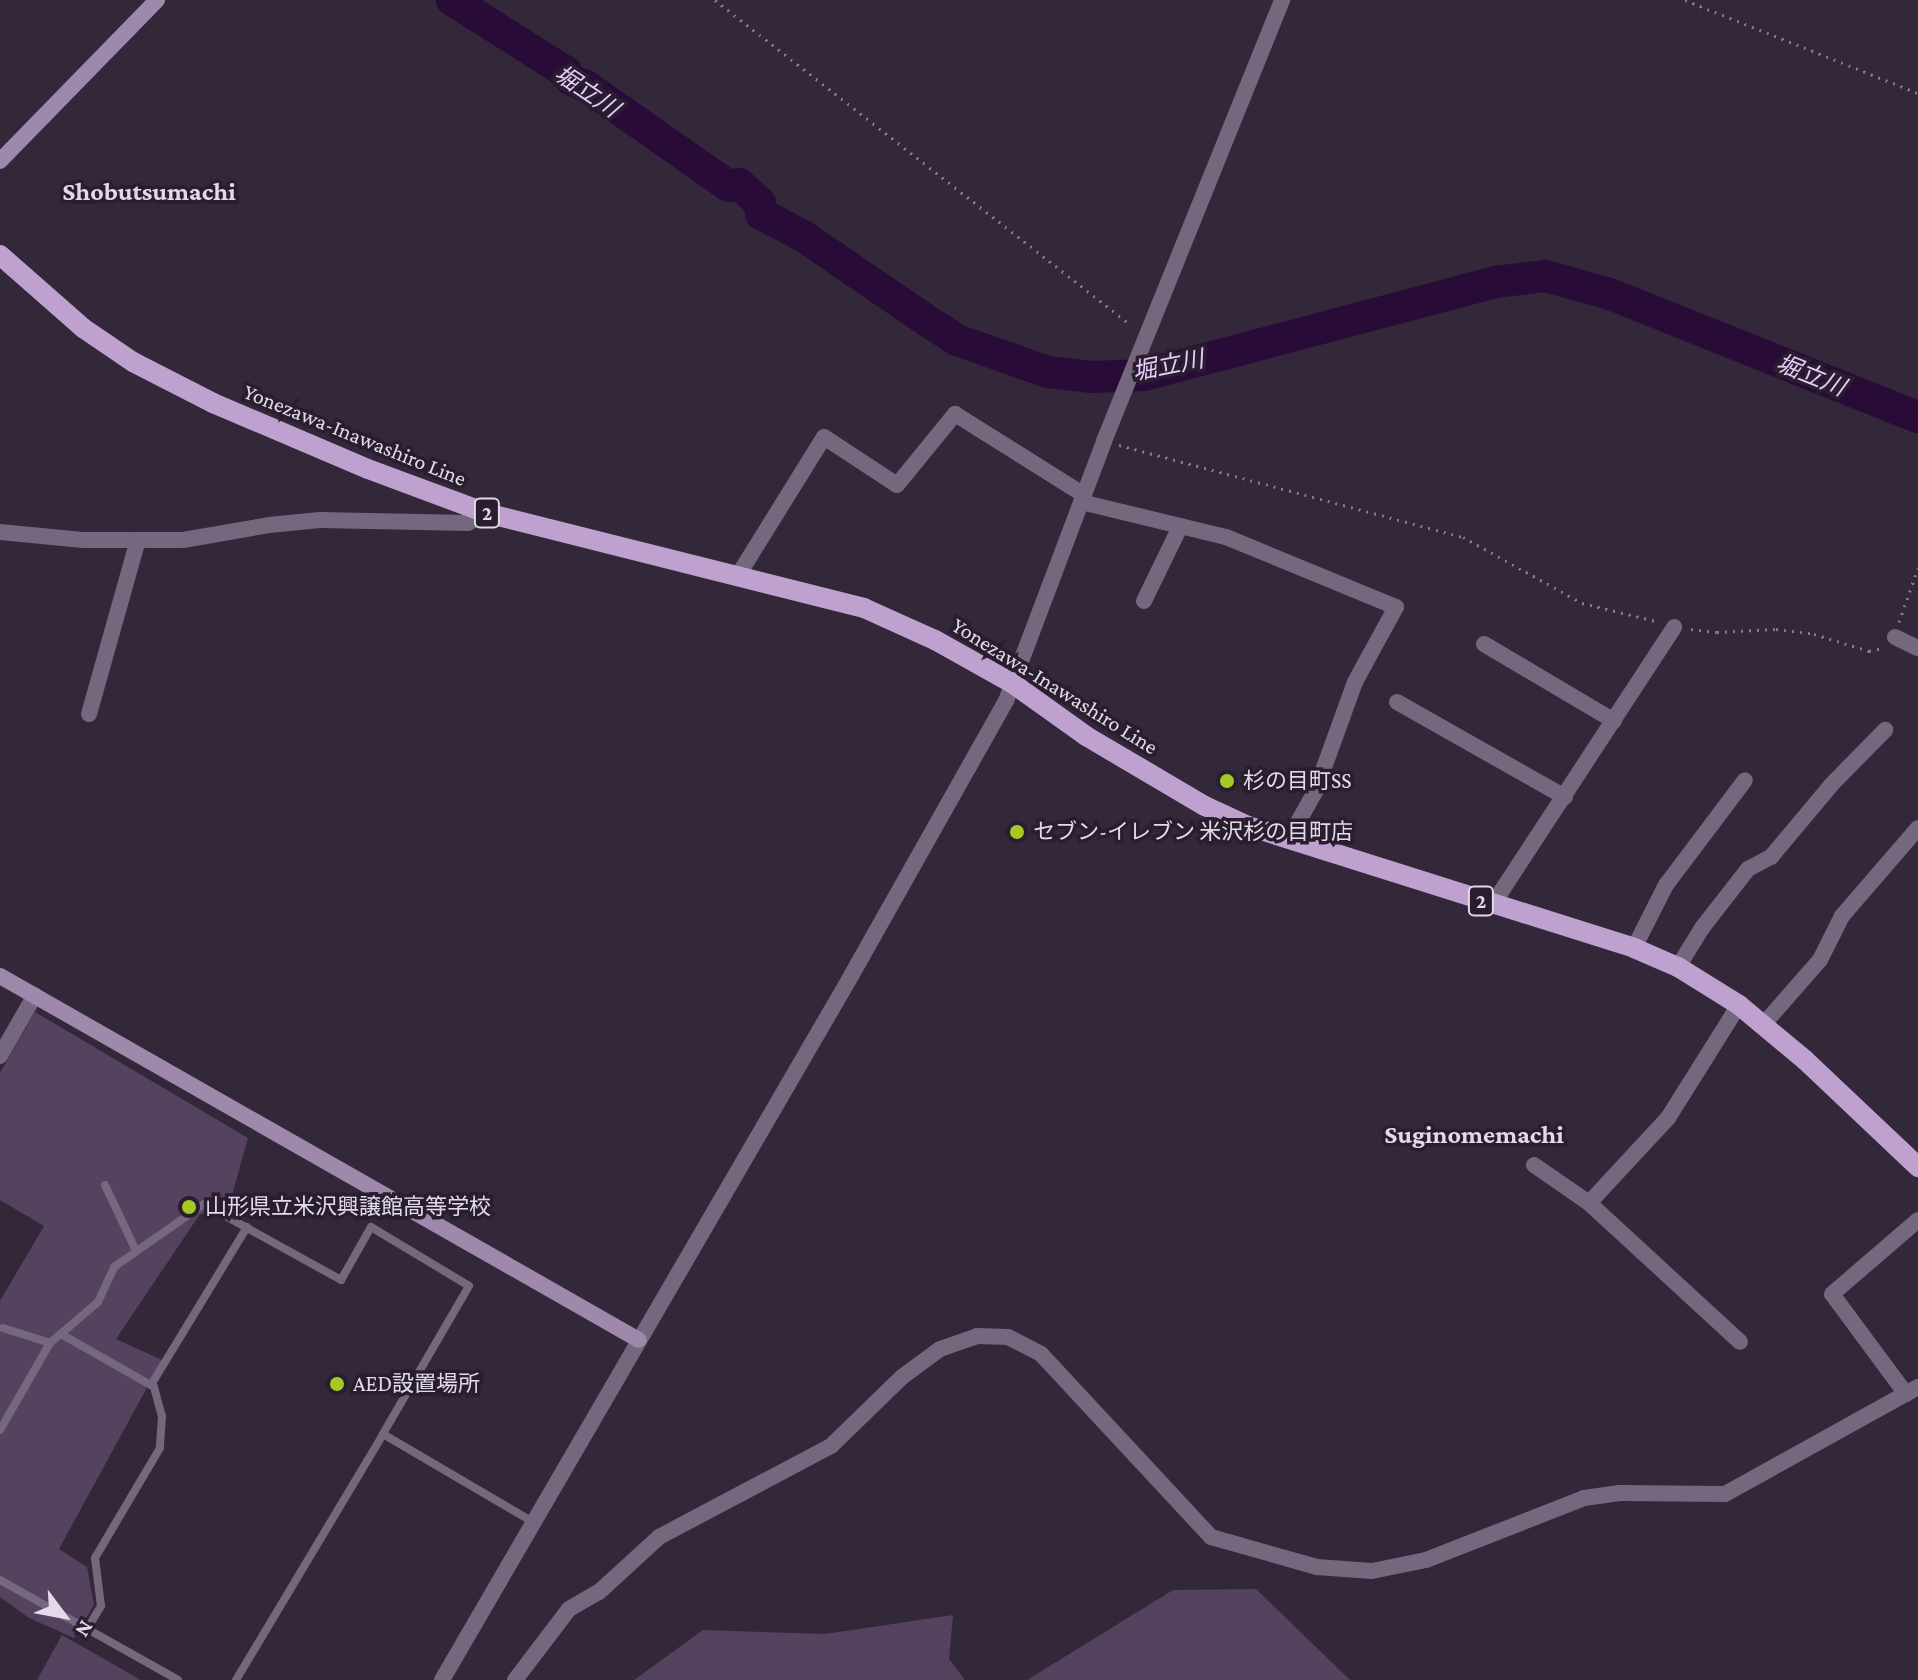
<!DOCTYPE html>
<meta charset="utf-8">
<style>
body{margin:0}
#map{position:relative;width:1918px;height:1680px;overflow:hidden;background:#33273a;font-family:"Crimson Pro","Noto Sans JP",serif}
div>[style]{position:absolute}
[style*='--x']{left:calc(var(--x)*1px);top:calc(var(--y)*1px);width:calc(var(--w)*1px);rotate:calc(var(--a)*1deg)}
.green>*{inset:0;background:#54425f}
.river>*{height:32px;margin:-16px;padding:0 16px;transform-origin:16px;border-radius:16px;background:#290b37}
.path>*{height:3px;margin-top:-1.5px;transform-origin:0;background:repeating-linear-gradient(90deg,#857c8b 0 2px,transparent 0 8px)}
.lane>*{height:8px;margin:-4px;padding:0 4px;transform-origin:4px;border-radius:4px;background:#75677d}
.street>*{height:16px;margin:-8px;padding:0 8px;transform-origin:8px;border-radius:8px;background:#75677d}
.secondary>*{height:16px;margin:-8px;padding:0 8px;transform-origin:8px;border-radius:8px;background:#9e88ab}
.primary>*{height:20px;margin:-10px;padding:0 10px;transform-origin:10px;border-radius:10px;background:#bea1ce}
.dots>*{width:22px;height:22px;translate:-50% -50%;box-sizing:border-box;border:4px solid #291e30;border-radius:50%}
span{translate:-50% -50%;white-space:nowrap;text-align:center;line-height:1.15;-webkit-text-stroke:7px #291e30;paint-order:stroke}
.shield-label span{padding:2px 6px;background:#291e30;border:2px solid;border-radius:6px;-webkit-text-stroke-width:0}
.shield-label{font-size:20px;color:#e2dbe7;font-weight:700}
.street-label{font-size:22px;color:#e2dbe7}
.poi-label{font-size:22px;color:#e2dbe7}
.left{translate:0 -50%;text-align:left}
.water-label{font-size:24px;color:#e8cbf9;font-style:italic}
.quarter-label{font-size:26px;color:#e2dbe7;font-weight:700}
.north{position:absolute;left:24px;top:1576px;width:80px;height:80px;-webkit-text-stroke:6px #291e30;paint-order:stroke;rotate:122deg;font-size:22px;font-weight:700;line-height:32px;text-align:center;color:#e2dbe7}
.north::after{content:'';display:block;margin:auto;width:28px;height:36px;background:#e2dbe7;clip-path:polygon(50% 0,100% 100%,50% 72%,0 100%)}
</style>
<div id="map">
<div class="green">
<i style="clip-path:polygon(35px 1012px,248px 1138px,227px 1213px,200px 1214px,116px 1339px,162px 1360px,59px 1549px,87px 1567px,94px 1605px,74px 1638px,29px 1618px,0 1597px,0 1301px,44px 1226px,0 1200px,0 1073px)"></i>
<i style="clip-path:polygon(1256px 1589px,1350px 1680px,1027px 1680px,1173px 1590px)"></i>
<i style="clip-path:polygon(953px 1615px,949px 1659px,965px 1680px,634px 1680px,703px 1630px,825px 1634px)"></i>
<i style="clip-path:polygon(62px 1635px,141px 1680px,37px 1680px)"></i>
</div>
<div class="river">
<i style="--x:452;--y:0;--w:135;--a:32.3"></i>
<i style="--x:566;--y:72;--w:9;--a:58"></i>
<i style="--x:571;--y:80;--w:16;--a:22"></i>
<i style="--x:586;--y:86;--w:174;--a:35"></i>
<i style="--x:729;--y:186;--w:10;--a:-11"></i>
<i style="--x:739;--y:184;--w:28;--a:42"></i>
<i style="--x:760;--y:203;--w:11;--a:85"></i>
<i style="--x:761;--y:214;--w:47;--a:27.6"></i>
<i style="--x:803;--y:236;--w:145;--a:34.3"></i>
<i style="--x:923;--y:318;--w:40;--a:32.9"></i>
<i style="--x:957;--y:340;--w:96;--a:19.4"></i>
<i style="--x:1048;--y:372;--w:44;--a:6.5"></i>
<i style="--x:1092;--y:377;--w:52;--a:-2.2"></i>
<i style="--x:1144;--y:375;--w:363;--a:-14.8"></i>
<i style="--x:1495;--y:282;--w:50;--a:-6.8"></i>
<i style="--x:1545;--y:276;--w:67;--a:15.5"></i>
<i style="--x:1610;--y:294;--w:332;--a:21.8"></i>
</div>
<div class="path">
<i style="--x:715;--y:0;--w:528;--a:38"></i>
<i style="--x:1685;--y:0;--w:251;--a:21.8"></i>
<i style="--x:1119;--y:445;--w:356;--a:15"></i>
<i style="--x:1463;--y:537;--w:136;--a:29"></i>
<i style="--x:1582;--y:603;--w:76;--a:13.7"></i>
<i style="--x:1899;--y:622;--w:57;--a:-70.6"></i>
<i style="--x:1691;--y:629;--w:26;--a:7"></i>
<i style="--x:1717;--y:632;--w:59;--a:-2.9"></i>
<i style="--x:1776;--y:629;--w:38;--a:7"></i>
<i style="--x:1814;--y:634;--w:58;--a:17.2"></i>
<i style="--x:1869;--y:651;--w:14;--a:-12"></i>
</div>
<div class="lane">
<i style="--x:105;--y:1185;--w:73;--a:64.8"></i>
<i style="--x:3;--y:1328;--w:49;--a:17.7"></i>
<i style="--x:61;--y:1334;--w:107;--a:29.7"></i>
<i style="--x:154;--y:1387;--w:30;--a:75"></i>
<i style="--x:162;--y:1416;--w:32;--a:94"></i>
<i style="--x:160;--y:1448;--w:128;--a:120.6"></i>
<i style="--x:95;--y:1558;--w:48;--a:82.9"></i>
<i style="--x:101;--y:1606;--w:27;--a:121"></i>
<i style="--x:151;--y:1385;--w:185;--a:-58.7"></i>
<i style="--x:0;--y:1430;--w:100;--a:-60.1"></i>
<i style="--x:50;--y:1343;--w:63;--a:-40.5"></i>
<i style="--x:98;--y:1302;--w:38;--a:-65"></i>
<i style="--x:114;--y:1267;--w:110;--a:-35"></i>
<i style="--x:204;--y:1204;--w:157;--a:29"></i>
<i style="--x:341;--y:1280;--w:61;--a:-60.5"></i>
<i style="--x:371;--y:1227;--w:114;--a:31"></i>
<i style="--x:469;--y:1286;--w:171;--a:120.2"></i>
<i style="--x:0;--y:1580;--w:204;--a:29.3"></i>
<i style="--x:236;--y:1680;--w:287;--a:-59.1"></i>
<i style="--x:383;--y:1434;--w:174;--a:30.4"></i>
</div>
<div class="street">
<i style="--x:1081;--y:502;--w:149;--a:13.6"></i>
<i style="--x:1226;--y:537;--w:184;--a:22.4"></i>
<i style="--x:1396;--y:607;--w:85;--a:118.7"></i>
<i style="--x:1355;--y:682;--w:115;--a:109.9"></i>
<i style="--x:1316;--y:790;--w:57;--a:119.2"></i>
<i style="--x:0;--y:532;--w:83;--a:5.5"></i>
<i style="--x:83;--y:540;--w:100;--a:0"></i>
<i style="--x:183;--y:540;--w:87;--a:-9.9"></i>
<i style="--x:269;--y:525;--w:51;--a:-5.6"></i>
<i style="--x:320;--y:520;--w:148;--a:1.2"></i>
<i style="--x:468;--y:523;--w:21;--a:-29"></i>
<i style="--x:739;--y:574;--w:161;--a:-58.2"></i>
<i style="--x:824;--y:437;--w:87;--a:33.3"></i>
<i style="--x:897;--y:485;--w:92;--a:-50.8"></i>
<i style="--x:955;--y:414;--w:152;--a:32.1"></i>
<i style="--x:1144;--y:601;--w:82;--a:-64.1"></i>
<i style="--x:1895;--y:637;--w:25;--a:26"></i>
<i style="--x:1484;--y:644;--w:151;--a:30.6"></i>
<i style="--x:1397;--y:702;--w:193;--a:29.5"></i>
<i style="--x:89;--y:714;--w:181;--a:-74.3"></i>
<i style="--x:1493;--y:904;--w:331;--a:-56.8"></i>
<i style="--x:1634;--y:948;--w:71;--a:-63.1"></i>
<i style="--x:1666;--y:885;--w:131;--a:-53"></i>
<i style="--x:1678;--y:967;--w:46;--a:-58.4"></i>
<i style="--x:1702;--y:928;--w:75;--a:-52.1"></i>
<i style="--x:1748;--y:869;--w:26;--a:-28"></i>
<i style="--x:1771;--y:857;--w:95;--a:-50.1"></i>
<i style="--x:1832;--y:784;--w:76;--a:-45.5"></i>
<i style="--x:1763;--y:1025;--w:86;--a:-48.8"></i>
<i style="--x:1820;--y:960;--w:49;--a:-63.4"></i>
<i style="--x:1842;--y:916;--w:116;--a:-49.2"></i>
<i style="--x:0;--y:1056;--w:70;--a:-60.2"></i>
<i style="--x:1534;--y:1165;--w:67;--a:34.6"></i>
<i style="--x:1589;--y:1203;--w:205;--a:42.6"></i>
<i style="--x:1589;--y:1203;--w:116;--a:-47.1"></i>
<i style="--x:1668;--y:1118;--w:133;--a:-57.9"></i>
<i style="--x:1906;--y:1394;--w:124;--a:-126.5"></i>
<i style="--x:1832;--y:1294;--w:113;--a:-40.7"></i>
<i style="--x:442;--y:1680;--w:814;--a:-59.84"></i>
<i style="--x:851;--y:976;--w:316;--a:-60.6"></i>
<i style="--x:1006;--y:701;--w:278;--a:-69.3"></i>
<i style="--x:1104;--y:441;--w:476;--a:-68"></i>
<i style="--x:515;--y:1680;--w:89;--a:-52.7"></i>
<i style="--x:569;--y:1609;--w:34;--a:-30"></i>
<i style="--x:599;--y:1592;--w:81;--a:-42.5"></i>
<i style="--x:659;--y:1537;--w:195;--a:-27.9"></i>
<i style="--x:831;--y:1446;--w:99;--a:-44.2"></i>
<i style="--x:902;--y:1377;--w:47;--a:-36.4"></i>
<i style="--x:940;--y:1349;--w:39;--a:-19"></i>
<i style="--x:977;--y:1336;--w:31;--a:2"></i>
<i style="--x:1008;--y:1337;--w:37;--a:27"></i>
<i style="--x:1041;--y:1354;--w:250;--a:47.1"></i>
<i style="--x:1211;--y:1537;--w:110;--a:15.8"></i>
<i style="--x:1317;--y:1567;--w:55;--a:4.2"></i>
<i style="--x:1372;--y:1571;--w:55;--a:-11.5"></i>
<i style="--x:1426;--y:1560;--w:170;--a:-21.4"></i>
<i style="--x:1584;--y:1498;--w:36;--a:-8"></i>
<i style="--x:1620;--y:1493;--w:105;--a:0.5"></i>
<i style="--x:1725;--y:1494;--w:221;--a:-29"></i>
</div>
<div class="secondary">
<i style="--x:0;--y:161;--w:225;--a:-45.7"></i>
<i style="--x:0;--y:976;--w:735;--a:29.67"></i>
</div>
<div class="primary">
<i style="--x:0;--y:255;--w:111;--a:41.3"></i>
<i style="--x:83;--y:328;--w:60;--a:34.2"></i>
<i style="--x:133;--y:362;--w:90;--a:27.1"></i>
<i style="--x:213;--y:403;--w:168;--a:23.1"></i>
<i style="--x:368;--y:469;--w:126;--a:20.4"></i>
<i style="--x:486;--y:513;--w:390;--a:14.1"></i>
<i style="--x:864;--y:608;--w:78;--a:24.3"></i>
<i style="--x:935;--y:640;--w:88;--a:29.2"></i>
<i style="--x:1012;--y:683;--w:91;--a:35.6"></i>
<i style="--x:1086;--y:736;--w:138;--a:30.5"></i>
<i style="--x:1205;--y:806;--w:47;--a:24.9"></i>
<i style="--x:1248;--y:826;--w:405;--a:17.5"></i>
<i style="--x:1634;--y:948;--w:48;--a:23.4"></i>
<i style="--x:1678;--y:967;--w:72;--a:31.9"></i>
<i style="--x:1739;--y:1005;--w:86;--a:39.8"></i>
<i style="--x:1805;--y:1060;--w:156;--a:43.4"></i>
</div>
<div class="dots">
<i style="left:1227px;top:781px;background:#a5c823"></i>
<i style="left:1017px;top:832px;background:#a5c823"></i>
<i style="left:189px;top:1207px;background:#a5c823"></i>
<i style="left:337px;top:1384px;background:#a5c823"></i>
</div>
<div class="shield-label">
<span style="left:487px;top:513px">2</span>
<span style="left:1481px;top:901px">2</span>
</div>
<div class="street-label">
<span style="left:355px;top:435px;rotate:22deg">Yonezawa-Inawashiro Line</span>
<span style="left:1055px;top:686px;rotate:32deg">Yonezawa-Inawashiro Line</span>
</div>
<div class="poi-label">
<span class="left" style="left:1243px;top:781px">杉の目町SS</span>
<span class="left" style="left:1033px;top:832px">セブン-イレブン 米沢杉の目町店</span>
<span class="left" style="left:205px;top:1207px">山形県立米沢興譲館高等学校</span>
<span class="left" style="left:353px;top:1384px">AED設置場所</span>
</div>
<div class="water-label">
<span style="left:587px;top:91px;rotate:34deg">堀立川</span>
<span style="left:1168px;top:365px;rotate:-11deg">堀立川</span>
<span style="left:1811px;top:375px;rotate:22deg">堀立川</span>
</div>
<div class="quarter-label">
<span style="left:149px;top:192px">Shobutsumachi</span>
<span style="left:1474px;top:1135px">Suginomemachi</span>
</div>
<div class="north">N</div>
</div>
